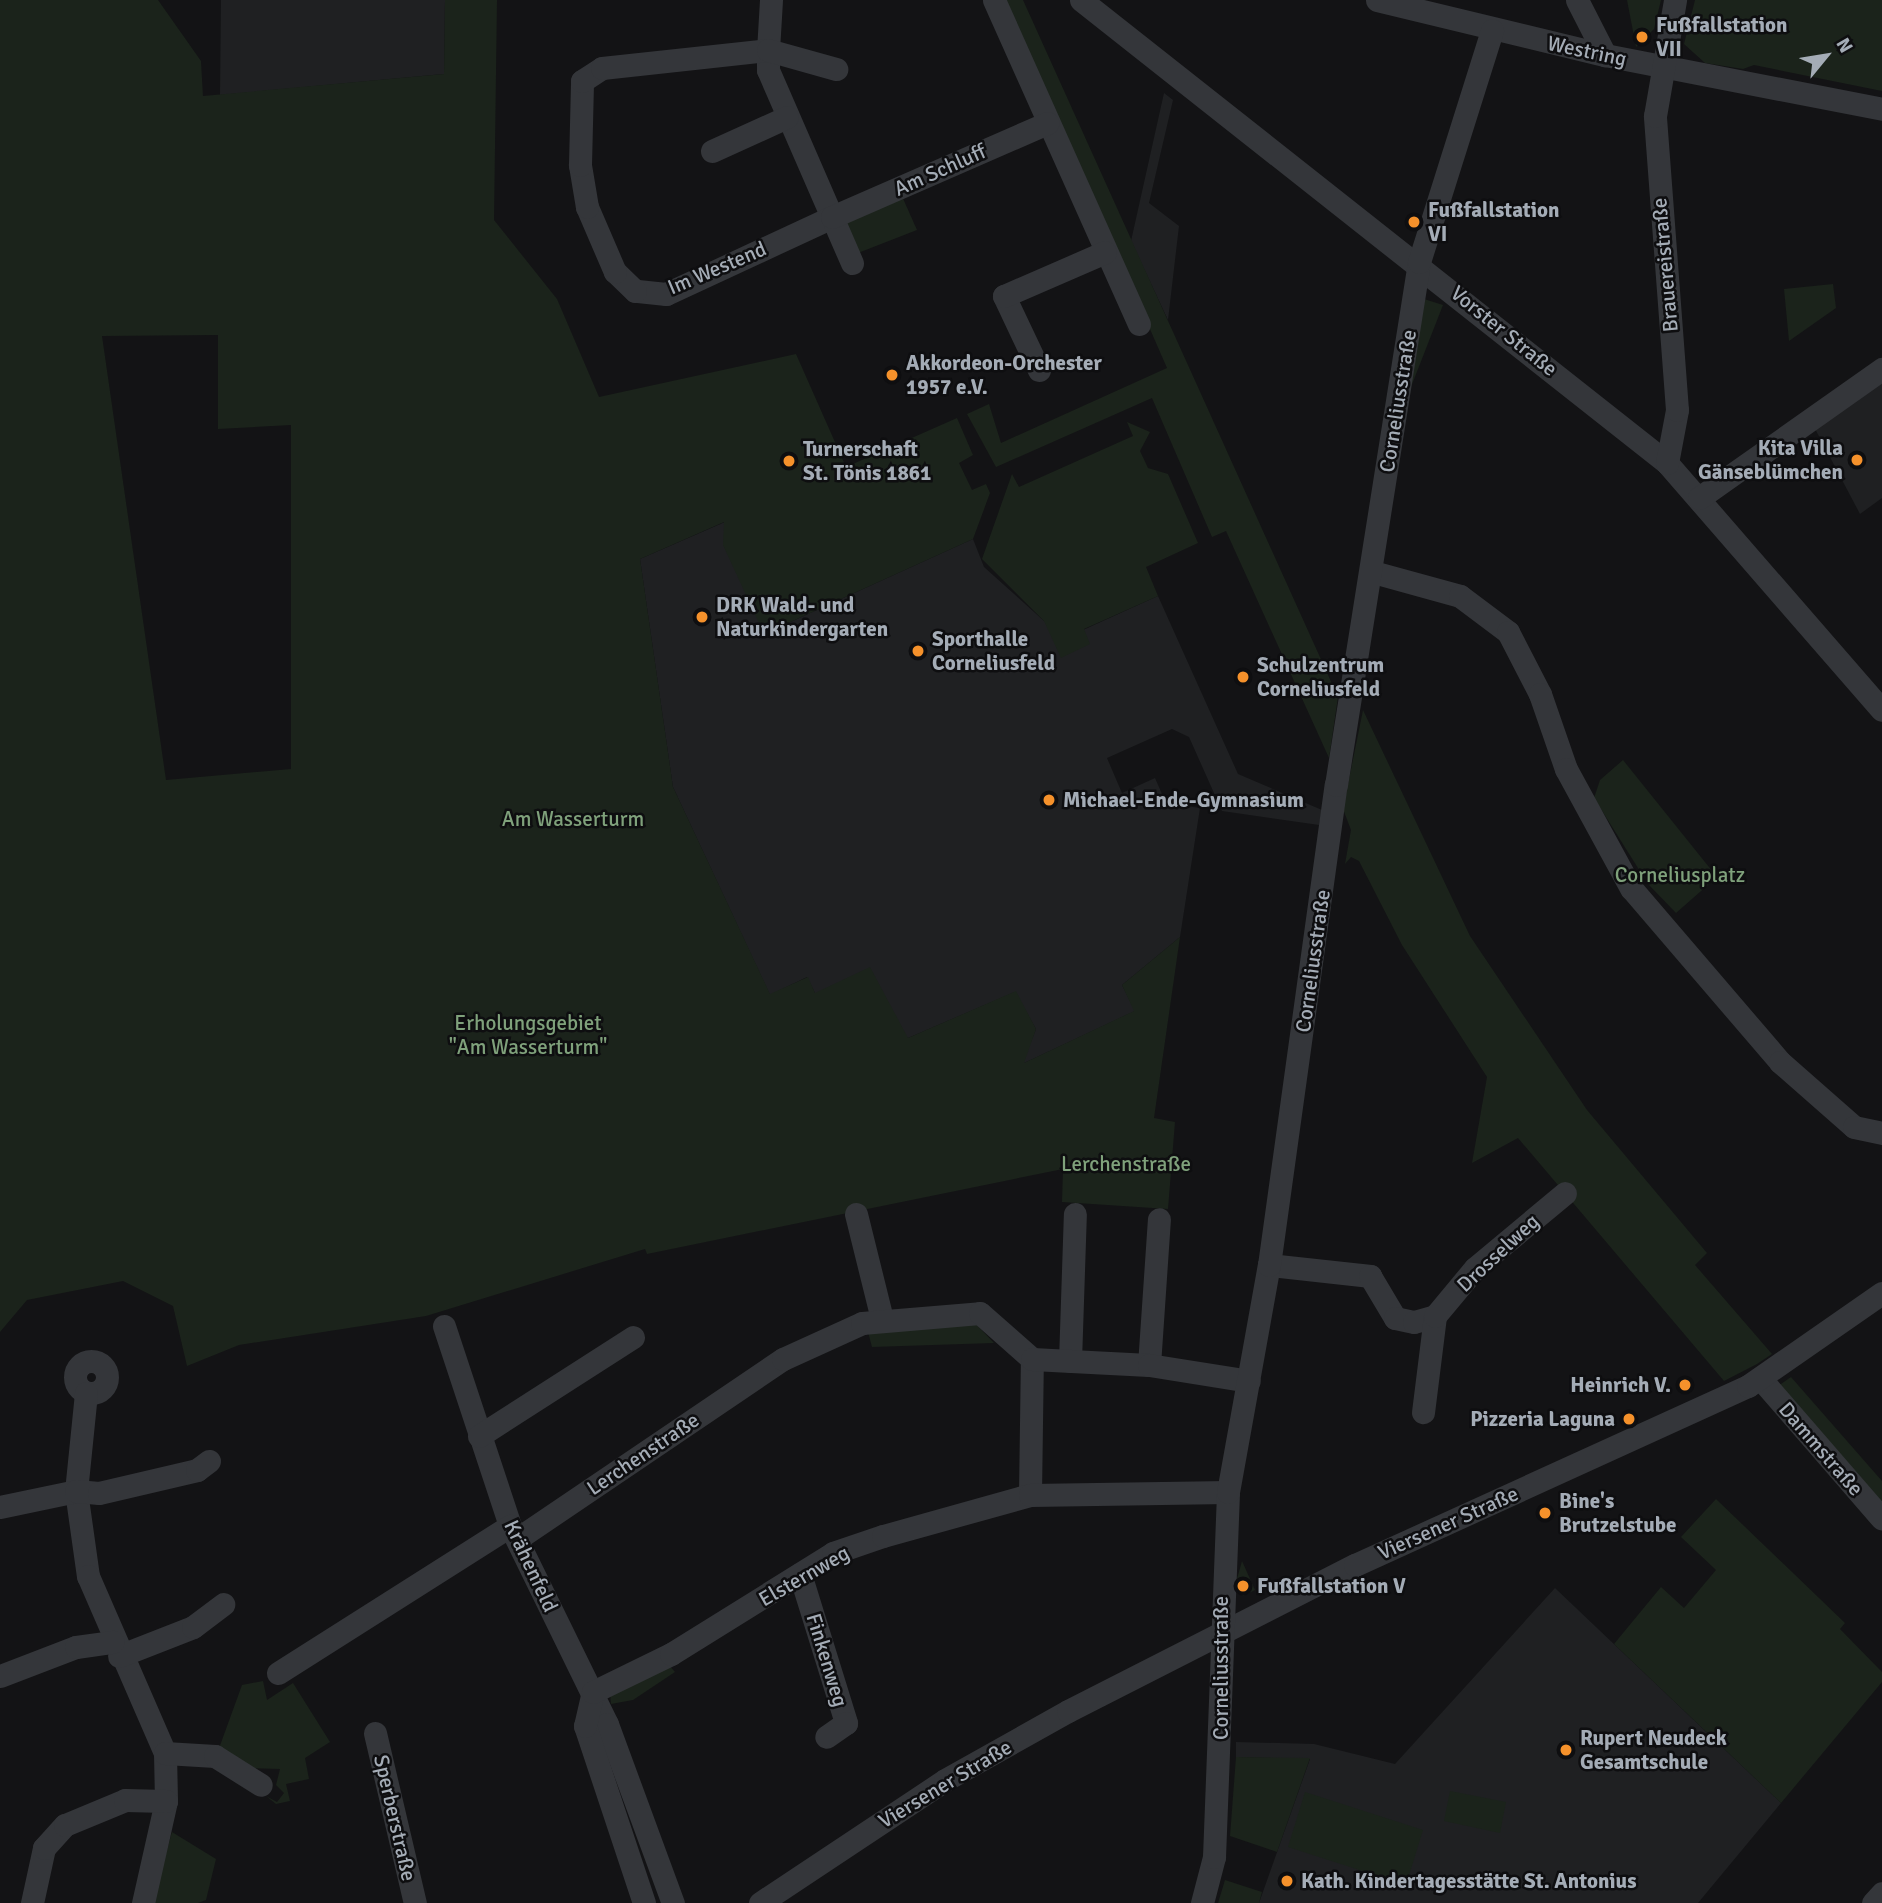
<!DOCTYPE html>
<meta charset="utf-8">
<style>
body{margin:0}
#map{position:relative;width:1882px;height:1903px;overflow:hidden;background:#131315;font-family:Signika,sans-serif}
div>[style]{position:absolute}
[style*='--x']{left:calc(var(--x)*1px);top:calc(var(--y)*1px);width:calc(var(--w)*1px);rotate:calc(var(--a)*1deg)}
.built>*{inset:0;background:#1f2022}
.green>*{inset:0;background:#1b231b}
.minor>*{height:23px;margin:-11.5px;padding:0 11.5px;transform-origin:11.5px;border-radius:11.5px;background:#34363a}
.minor>.ring{margin:-11.5px;padding:0;box-sizing:content-box;background:none;border:23px solid #34363a;border-radius:50%}
.dots>*{width:19px;height:19px;translate:-50% -50%;box-sizing:border-box;border:4px solid #0e0e10;border-radius:50%}
span{translate:-50% -50%;white-space:nowrap;text-align:center;line-height:1.15;-webkit-text-stroke:5px #0e0e10;paint-order:stroke}
.poi-label{font-size:21px;color:#a4acb6;font-weight:700}
.left{translate:0 -50%;text-align:left}
.right{translate:-100% -50%;text-align:right}
.street-label{font-size:21px;color:#a4acb6}
.park-label{font-size:21px;color:#7fa17b}
.north{position:absolute;left:1791px;top:21px;width:70px;height:70px;-webkit-text-stroke:5px #0e0e10;paint-order:stroke;rotate:60deg;font-size:19px;font-weight:700;line-height:28px;text-align:center;color:#a4acb6}
.north::after{content:'';display:block;margin:auto;width:24px;height:32px;background:#a4acb6;clip-path:polygon(50% 0,100% 100%,50% 72%,0 100%)}
</style>
<div id="map">
<div class="built">
<i style="clip-path:polygon(221px 0,445px 0,444px 74px,220px 95px)"></i>
<i style="clip-path:polygon(1164px 93px,1173px 100px,1149px 203px,1179px 226px,1168px 320px,1131px 241px)"></i>
<i style="clip-path:polygon(1882px 374px,1882px 498px,1860px 514px,1812px 423px)"></i>
<i style="clip-path:polygon(725px 522px,764px 634px,973px 539px,984px 567px,1044px 621px,1083px 630px,1158px 596px,1238px 774px,1322px 810px,1319px 825px,1222px 811px,1189px 737px,1172px 729px,1107px 758px,1122px 793px,1155px 778px,1166px 803px,1200px 808px,1180px 937px,1122px 985px,1135px 1011px,1022px 1064px,1036px 1029px,1015px 992px,908px 1038px,815px 993px,807px 977px,770px 995px,673px 787px,640px 559px)"></i>
<i style="clip-path:polygon(1555px 1588px,1781px 1803px,1698px 1903px,1259px 1903px,1310px 1759px,1236px 1757px,1236px 1742px,1314px 1744px,1395px 1764px)"></i>
</div>
<div class="green">
<i style="clip-path:polygon(evenodd,0 0,158px 0,201px 61px,203px 96px,444px 74px,445px 0,497px 0,494px 220px,557px 299px,599px 397px,796px 354px,846px 467px,957px 418px,973px 455px,959px 463px,972px 490px,986px 484px,990px 493px,973px 539px,764px 634px,723px 545px,724px 522px,640px 559px,673px 787px,770px 994px,808px 977px,815px 993px,870px 967px,908px 1038px,1016px 991px,1036px 1029px,1024px 1063px,1134px 1011px,1122px 985px,1180px 937px,1154px 1118px,1175px 1122px,1168px 1209px,1062px 1202px,1063px 1169px,647px 1254px,645px 1249px,426px 1316px,239px 1345px,187px 1366px,173px 1306px,123px 1281px,27px 1300px,0 1332px,0 0,218px 335px,218px 429px,291px 425px,291px 769px,166px 780px,102px 336px,218px 335px)"></i>
<i style="clip-path:polygon(1006px 0,1023px 0,1338px 697px,1329px 758px,1226px 531px,1212px 537px,1152px 398px,996px 467px,967px 414px,989px 404px,1001px 443px,1167px 368px)"></i>
<i style="clip-path:polygon(1627px 0,1661px 0,1654px 29px,1636px 47px)"></i>
<i style="clip-path:polygon(1695px 0,1882px 0,1882px 91px,1754px 65px,1743px 69px,1705px 63px,1684px 44px)"></i>
<i style="clip-path:polygon(901px 194px,917px 230px,858px 253px,845px 224px)"></i>
<i style="clip-path:polygon(1833px 284px,1836px 308px,1789px 341px,1784px 289px)"></i>
<i style="clip-path:polygon(1424px 299px,1443px 305px,1411px 387px,1406px 384px)"></i>
<i style="clip-path:polygon(1127px 422px,1150px 432px,1140px 451px,1148px 468px,1168px 474px,1198px 543px,1146px 567px,1158px 596px,1084px 629px,1090px 644px,1061px 658px,1044px 621px,982px 559px,1012px 474px,1019px 487px,1133px 436px)"></i>
<i style="clip-path:polygon(1363px 710px,1470px 936px,1587px 1110px,1707px 1253px,1695px 1265px,1772px 1354px,1757px 1364px,1724px 1381px,1518px 1138px,1472px 1163px,1487px 1077px,1402px 945px,1359px 861px,1351px 857px,1345px 864px,1351px 830px,1343px 809px)"></i>
<i style="clip-path:polygon(1623px 760px,1717px 877px,1676px 913px,1648px 884px,1594px 798px,1600px 780px)"></i>
<i style="clip-path:polygon(974px 1322px,994px 1343px,872px 1347px,868px 1332px)"></i>
<i style="clip-path:polygon(1791px 1377px,1882px 1481px,1882px 1506px,1778px 1386px)"></i>
<i style="clip-path:polygon(1716px 1499px,1845px 1623px,1840px 1629px,1882px 1672px,1882px 1682px,1781px 1803px,1614px 1644px,1661px 1587px,1684px 1608px,1716px 1570px,1681px 1537px)"></i>
<i style="clip-path:polygon(1242px 1561px,1255px 1590px,1243px 1596px,1235px 1586px)"></i>
<i style="clip-path:polygon(668px 1664px,675px 1672px,633px 1700px,611px 1704px,610px 1693px)"></i>
<i style="clip-path:polygon(263px 1681px,267px 1700px,293px 1683px,330px 1742px,305px 1758px,309px 1779px,286px 1784px,290px 1801px,276px 1804px,266px 1796px,277px 1802px,284px 1793px,276px 1785px,280px 1769px,250px 1768px,218px 1751px,242px 1685px)"></i>
<i style="clip-path:polygon(1236px 1757px,1310px 1758px,1277px 1852px,1230px 1836px)"></i>
<i style="clip-path:polygon(1450px 1791px,1506px 1802px,1500px 1833px,1444px 1821px)"></i>
<i style="clip-path:polygon(1305px 1792px,1423px 1830px,1406px 1885px,1288px 1847px)"></i>
<i style="clip-path:polygon(172px 1832px,216px 1859px,206px 1900px,198px 1903px,152px 1903px)"></i>
<i style="clip-path:polygon(1225px 1880px,1262px 1892px,1259px 1903px,1218px 1903px)"></i>
</div>
<div class="minor">
<i style="--x:771;--y:0;--w:50;--a:93.4"></i>
<i style="--x:768;--y:50;--w:20;--a:90"></i>
<i style="--x:768;--y:70;--w:160;--a:66.5"></i>
<i style="--x:832;--y:217;--w:183;--a:155.1"></i>
<i style="--x:666;--y:294;--w:31;--a:-174"></i>
<i style="--x:635;--y:291;--w:28;--a:-136"></i>
<i style="--x:615;--y:272;--w:71;--a:-113.3"></i>
<i style="--x:587;--y:207;--w:43;--a:-99.5"></i>
<i style="--x:580;--y:165;--w:84;--a:-88.6"></i>
<i style="--x:582;--y:81;--w:24;--a:-33"></i>
<i style="--x:602;--y:68;--w:167;--a:-6.2"></i>
<i style="--x:768;--y:50;--w:71;--a:15.6"></i>
<i style="--x:994;--y:0;--w:355;--a:65.9"></i>
<i style="--x:1081;--y:0;--w:747;--a:38.31"></i>
<i style="--x:1667;--y:463;--w:327;--a:49"></i>
<i style="--x:1377;--y:0;--w:235;--a:13.6"></i>
<i style="--x:1605;--y:55;--w:282;--a:11"></i>
<i style="--x:1577;--y:0;--w:62;--a:63"></i>
<i style="--x:712;--y:151;--w:82;--a:-24.4"></i>
<i style="--x:852;--y:263;--w:50;--a:-113.5"></i>
<i style="--x:832;--y:217;--w:235;--a:-23.6"></i>
<i style="--x:1039;--y:370;--w:82;--a:-115.3"></i>
<i style="--x:1004;--y:296;--w:110;--a:-23.5"></i>
<i style="--x:1667;--y:463;--w:54;--a:-79.3"></i>
<i style="--x:1677;--y:410;--w:295;--a:-94.3"></i>
<i style="--x:1655;--y:116;--w:118;--a:-80.2"></i>
<i style="--x:1699;--y:498;--w:224;--a:-35.2"></i>
<i style="--x:1373;--y:572;--w:90;--a:15.4"></i>
<i style="--x:1460;--y:596;--w:60;--a:36.9"></i>
<i style="--x:1508;--y:632;--w:70;--a:62.7"></i>
<i style="--x:1540;--y:694;--w:79;--a:70.9"></i>
<i style="--x:1566;--y:769;--w:136;--a:61.4"></i>
<i style="--x:1631;--y:888;--w:229;--a:49.4"></i>
<i style="--x:1780;--y:1062;--w:98;--a:41.3"></i>
<i style="--x:1854;--y:1127;--w:29;--a:12"></i>
<i style="--x:856;--y:1214;--w:108;--a:76.1"></i>
<i style="--x:1269;--y:1265;--w:102;--a:6.2"></i>
<i style="--x:1370;--y:1276;--w:49;--a:59.2"></i>
<i style="--x:1395;--y:1318;--w:19;--a:12"></i>
<i style="--x:1414;--y:1322;--w:22;--a:-16"></i>
<i style="--x:1435;--y:1316;--w:97;--a:97.1"></i>
<i style="--x:1435;--y:1316;--w:62;--a:-50.2"></i>
<i style="--x:1475;--y:1268;--w:117;--a:-39.8"></i>
<i style="--x:444;--y:1326;--w:211;--a:71.7"></i>
<i style="--x:510;--y:1526;--w:220;--a:63.9"></i>
<i style="--x:607;--y:1724;--w:191;--a:69.8"></i>
<i class="ring" style="left:75px;top:1361px;width:9px;height:9px"></i>
<i style="--x:1070;--y:1361;--w:147;--a:-88.1"></i>
<i style="--x:1149;--y:1365;--w:146;--a:-86.1"></i>
<i style="--x:1760;--y:1378;--w:186;--a:49.1"></i>
<i style="--x:86;--y:1393;--w:99;--a:95.8"></i>
<i style="--x:76;--y:1491;--w:86;--a:82"></i>
<i style="--x:88;--y:1576;--w:193;--a:66.5"></i>
<i style="--x:165;--y:1753;--w:48;--a:88.8"></i>
<i style="--x:166;--y:1801;--w:105;--a:102.7"></i>
<i style="--x:479;--y:1436;--w:183;--a:-32.7"></i>
<i style="--x:1030;--y:1495;--w:136;--a:-89.2"></i>
<i style="--x:0;--y:1507;--w:78;--a:-11.9"></i>
<i style="--x:76;--y:1491;--w:23;--a:5"></i>
<i style="--x:99;--y:1493;--w:101;--a:-13.2"></i>
<i style="--x:197;--y:1470;--w:15;--a:-37"></i>
<i style="--x:517;--y:1539;--w:321;--a:-34.1"></i>
<i style="--x:783;--y:1359;--w:87;--a:-24.5"></i>
<i style="--x:862;--y:1323;--w:118;--a:-4.8"></i>
<i style="--x:980;--y:1313;--w:69;--a:41.5"></i>
<i style="--x:1032;--y:1359;--w:117;--a:2.9"></i>
<i style="--x:1149;--y:1365;--w:101;--a:9.1"></i>
<i style="--x:800;--y:1574;--w:156;--a:72.8"></i>
<i style="--x:846;--y:1723;--w:24;--a:145"></i>
<i style="--x:119;--y:1656;--w:79;--a:-21.4"></i>
<i style="--x:193;--y:1627;--w:38;--a:-37"></i>
<i style="--x:278;--y:1673;--w:275;--a:-32.4"></i>
<i style="--x:0;--y:1676;--w:81;--a:-20.9"></i>
<i style="--x:76;--y:1647;--w:37;--a:-8"></i>
<i style="--x:375;--y:1733;--w:175;--a:76.8"></i>
<i style="--x:165;--y:1753;--w:50;--a:3.4"></i>
<i style="--x:215;--y:1756;--w:54;--a:32.2"></i>
<i style="--x:32;--y:1903;--w:56;--a:-77.7"></i>
<i style="--x:44;--y:1848;--w:31;--a:-48"></i>
<i style="--x:65;--y:1825;--w:65;--a:-22.6"></i>
<i style="--x:125;--y:1800;--w:41;--a:1.4"></i>
<i style="--x:644;--y:1903;--w:187;--a:-108.4"></i>
<i style="--x:585;--y:1726;--w:35;--a:-77"></i>
<i style="--x:593;--y:1692;--w:87;--a:-26"></i>
<i style="--x:671;--y:1654;--w:191;--a:-31.9"></i>
<i style="--x:833;--y:1553;--w:53;--a:-18.8"></i>
<i style="--x:883;--y:1536;--w:153;--a:-15.6"></i>
<i style="--x:1030;--y:1495;--w:198;--a:-0.9"></i>
<i style="--x:760;--y:1903;--w:222;--a:-33.6"></i>
<i style="--x:945;--y:1780;--w:141;--a:-29.3"></i>
<i style="--x:1068;--y:1711;--w:322;--a:-27"></i>
<i style="--x:1355;--y:1565;--w:432;--a:-24.5"></i>
<i style="--x:1748;--y:1386;--w:163;--a:-34.8"></i>
<i style="--x:1202;--y:1903;--w:48;--a:-75.4"></i>
<i style="--x:1214;--y:1857;--w:365;--a:-87.8"></i>
<i style="--x:1228;--y:1492;--w:231;--a:-79.8"></i>
<i style="--x:1269;--y:1265;--w:485;--a:-82.1"></i>
<i style="--x:1336;--y:785;--w:530;--a:-80.98"></i>
<i style="--x:1419;--y:262;--w:243;--a:-72.5"></i>
<i style="--x:1873;--y:1903;--w:13;--a:-48"></i>
</div>
<div class="dots">
<i style="left:1642px;top:37px;background:#f5912b"></i>
<i style="left:1414px;top:222px;background:#f5912b"></i>
<i style="left:892px;top:375px;background:#f5912b"></i>
<i style="left:1857px;top:460px;background:#f5912b"></i>
<i style="left:789px;top:461px;background:#f5912b"></i>
<i style="left:702px;top:617px;background:#f5912b"></i>
<i style="left:918px;top:651px;background:#f5912b"></i>
<i style="left:1243px;top:677px;background:#f5912b"></i>
<i style="left:1049px;top:800px;background:#f5912b"></i>
<i style="left:1685px;top:1385px;background:#f5912b"></i>
<i style="left:1629px;top:1419px;background:#f5912b"></i>
<i style="left:1545px;top:1513px;background:#f5912b"></i>
<i style="left:1243px;top:1586px;background:#f5912b"></i>
<i style="left:1566px;top:1750px;background:#f5912b"></i>
<i style="left:1287px;top:1881px;background:#f5912b"></i>
</div>
<div class="poi-label">
<span class="left" style="left:1656px;top:37px">Fußfallstation<br>VII</span>
<span class="left" style="left:1428px;top:222px">Fußfallstation<br>VI</span>
<span class="left" style="left:906px;top:375px">Akkordeon-Orchester<br>1957 e.V.</span>
<span class="right" style="left:1843px;top:460px">Kita Villa<br>Gänseblümchen</span>
<span class="left" style="left:803px;top:461px">Turnerschaft<br>St. Tönis 1861</span>
<span class="left" style="left:716px;top:617px">DRK Wald- und<br>Naturkindergarten</span>
<span class="left" style="left:932px;top:651px">Sporthalle<br>Corneliusfeld</span>
<span class="left" style="left:1257px;top:677px">Schulzentrum<br>Corneliusfeld</span>
<span class="left" style="left:1063px;top:800px">Michael-Ende-Gymnasium</span>
<span class="right" style="left:1671px;top:1385px">Heinrich V.</span>
<span class="right" style="left:1615px;top:1419px">Pizzeria Laguna</span>
<span class="left" style="left:1559px;top:1513px">Bine's<br>Brutzelstube</span>
<span class="left" style="left:1257px;top:1586px">Fußfallstation V</span>
<span class="left" style="left:1580px;top:1750px">Rupert Neudeck<br>Gesamtschule</span>
<span class="left" style="left:1301px;top:1881px">Kath. Kindertagesstätte St. Antonius</span>
</div>
<div class="street-label">
<span style="left:1587px;top:51px;rotate:12deg">Westring</span>
<span style="left:940px;top:170px;rotate:-24deg">Am Schluff</span>
<span style="left:1665px;top:265px;rotate:-95deg">Brauereistraße</span>
<span style="left:717px;top:268px;rotate:-23deg">Im Westend</span>
<span style="left:1504px;top:331px;rotate:39deg">Vorster Straße</span>
<span style="left:1398px;top:401px;rotate:-81deg">Corneliusstraße</span>
<span style="left:1313px;top:961px;rotate:-82deg">Corneliusstraße</span>
<span style="left:1498px;top:1253px;rotate:-43deg">Drosselweg</span>
<span style="left:1821px;top:1449px;rotate:49deg">Dammstraße</span>
<span style="left:643px;top:1454px;rotate:-34deg">Lerchenstraße</span>
<span style="left:1448px;top:1523px;rotate:-24deg">Viersener Straße</span>
<span style="left:531px;top:1566px;rotate:65deg">Krähenfeld</span>
<span style="left:804px;top:1576px;rotate:-30deg">Elsternweg</span>
<span style="left:827px;top:1660px;rotate:73deg">Finkenweg</span>
<span style="left:1221px;top:1668px;rotate:-90deg">Corneliusstraße</span>
<span style="left:945px;top:1784px;rotate:-31deg">Viersener Straße</span>
<span style="left:395px;top:1818px;rotate:77deg">Sperberstraße</span>
</div>
<div class="park-label">
<span style="left:573px;top:819px">Am Wasserturm</span>
<span style="left:1680px;top:875px">Corneliusplatz</span>
<span style="left:528px;top:1035px">Erholungsgebiet<br>"Am Wasserturm"</span>
<span style="left:1126px;top:1164px">Lerchenstraße</span>
</div>
<div class="north">N</div>
</div>
